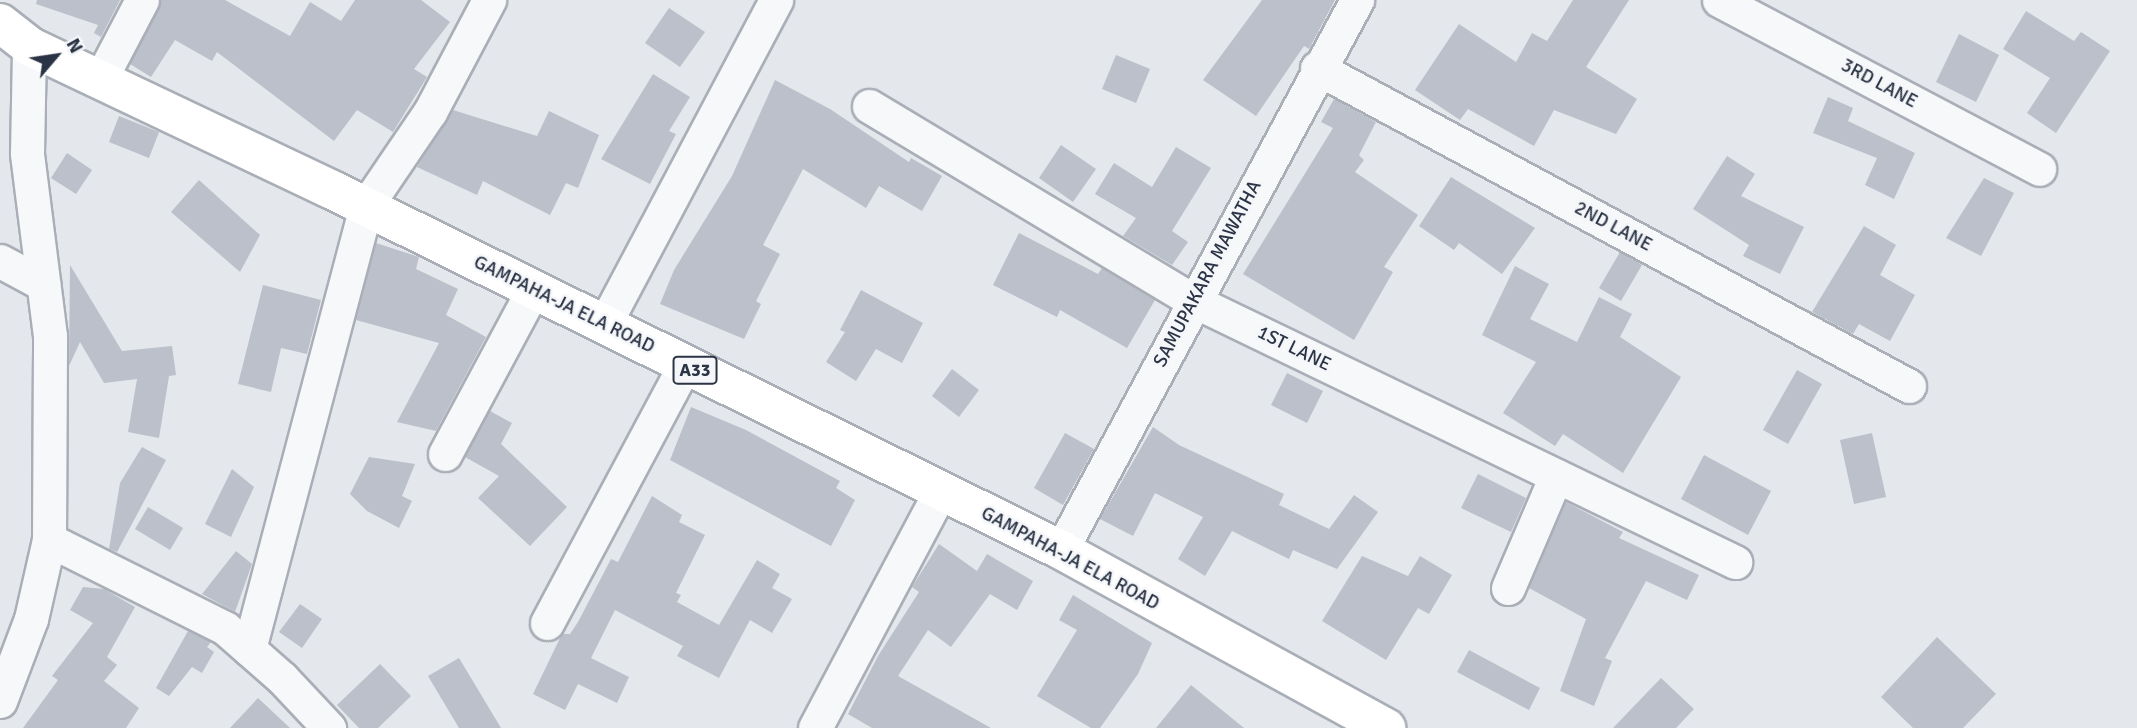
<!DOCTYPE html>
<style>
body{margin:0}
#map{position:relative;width:2137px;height:728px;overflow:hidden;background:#e4e7ec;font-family:Signika,sans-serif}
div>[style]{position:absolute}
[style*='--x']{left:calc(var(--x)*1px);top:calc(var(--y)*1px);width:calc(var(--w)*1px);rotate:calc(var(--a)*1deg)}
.building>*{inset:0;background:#bbc0ca}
.roads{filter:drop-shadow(2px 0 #a9aeb7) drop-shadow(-2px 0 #a9aeb7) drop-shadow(0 2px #a9aeb7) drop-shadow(0 -2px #a9aeb7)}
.street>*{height:33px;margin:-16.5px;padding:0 16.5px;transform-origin:16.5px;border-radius:16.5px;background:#f7f8fa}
.highway>*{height:38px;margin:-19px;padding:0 19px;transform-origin:19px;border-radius:19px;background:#fff}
span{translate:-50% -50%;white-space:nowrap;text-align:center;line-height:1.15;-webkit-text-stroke:5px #f4f6f9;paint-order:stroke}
.shield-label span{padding:2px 5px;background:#f4f6f9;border:2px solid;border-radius:5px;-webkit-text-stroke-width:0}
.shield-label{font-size:18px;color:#2b3445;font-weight:700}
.street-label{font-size:19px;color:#2b3445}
.north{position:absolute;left:21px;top:21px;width:70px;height:70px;-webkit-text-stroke:5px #f4f6f9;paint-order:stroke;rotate:61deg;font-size:19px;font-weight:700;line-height:28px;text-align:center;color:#2b3445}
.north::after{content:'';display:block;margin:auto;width:24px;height:32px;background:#2b3445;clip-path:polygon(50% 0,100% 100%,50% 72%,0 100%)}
</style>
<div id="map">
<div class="building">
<i style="clip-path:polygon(37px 0,120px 0,101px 37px,94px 33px,98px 25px,36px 4px)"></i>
<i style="clip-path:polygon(161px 0,225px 0,290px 36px,310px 2px,341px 21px,355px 0,421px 0,450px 22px,414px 69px,427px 77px,393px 132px,357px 110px,334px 141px,217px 52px,212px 61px,175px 40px,151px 77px,130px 64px)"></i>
<i style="clip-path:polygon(1262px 0,1335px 0,1309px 49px,1304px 46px,1256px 116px,1203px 80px)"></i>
<i style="clip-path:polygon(1573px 0,1629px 0,1586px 67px,1637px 99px,1616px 134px,1554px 110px,1534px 146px,1468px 109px,1460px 120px,1415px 90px,1459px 24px,1516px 62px,1532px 33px,1547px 41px)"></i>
<i style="clip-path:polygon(669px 8px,705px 32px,680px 67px,645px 43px)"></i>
<i style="clip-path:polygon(2026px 11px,2074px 41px,2081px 32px,2110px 51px,2056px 133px,2027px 113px,2050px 78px,2003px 49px)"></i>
<i style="clip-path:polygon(1959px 34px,1999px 55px,1976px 102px,1936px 82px)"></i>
<i style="clip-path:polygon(1116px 55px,1150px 69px,1136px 103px,1102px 89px)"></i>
<i style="clip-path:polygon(653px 74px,690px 97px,669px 131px,676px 134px,650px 184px,601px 159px)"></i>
<i style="clip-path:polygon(775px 80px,830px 109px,909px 162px,911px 158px,942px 176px,922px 211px,879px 186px,866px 208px,803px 169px,763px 245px,780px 254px,756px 301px,761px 304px,744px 339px,660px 304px,674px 270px,732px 176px)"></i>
<i style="clip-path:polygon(1828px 97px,1853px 108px,1848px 121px,1915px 153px,1894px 199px,1865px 185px,1877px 158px,1813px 133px)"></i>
<i style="clip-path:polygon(1334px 99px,1376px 122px,1359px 155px,1364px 160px,1355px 172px,1418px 215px,1384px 267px,1393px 272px,1354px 340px,1243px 274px,1333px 128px,1321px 122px)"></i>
<i style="clip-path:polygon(453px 110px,537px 136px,549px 111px,599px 135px,578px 188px,566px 183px,550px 215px,483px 181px,477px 195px,417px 167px)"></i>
<i style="clip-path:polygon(119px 116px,159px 132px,149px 158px,109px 142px)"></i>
<i style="clip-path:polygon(1061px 145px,1096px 169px,1073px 202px,1039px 178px)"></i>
<i style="clip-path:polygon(1176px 147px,1211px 168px,1172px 231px,1188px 242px,1172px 265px,1123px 236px,1136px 218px,1095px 194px,1114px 163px,1152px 187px)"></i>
<i style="clip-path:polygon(67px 153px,92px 170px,76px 194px,51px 178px)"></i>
<i style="clip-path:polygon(1727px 156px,1755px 174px,1741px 196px,1804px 227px,1780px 274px,1743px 256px,1749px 245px,1693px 209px)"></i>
<i style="clip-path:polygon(1451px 177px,1535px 228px,1502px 274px,1459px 243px,1454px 250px,1419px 226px)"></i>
<i style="clip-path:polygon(1984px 178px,2014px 193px,1981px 256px,1946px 238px)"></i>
<i style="clip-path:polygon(199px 180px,260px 235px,240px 272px,171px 212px)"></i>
<i style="clip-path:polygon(1864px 226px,1896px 245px,1880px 275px,1915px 295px,1890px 341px,1859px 324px,1853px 334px,1812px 312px)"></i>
<i style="clip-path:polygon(1019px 233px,1098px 274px,1102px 268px,1155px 300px,1127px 348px,1060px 310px,1057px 317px,993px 285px)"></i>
<i style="clip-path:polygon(376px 243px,419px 257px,416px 269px,458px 289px,446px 315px,486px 337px,436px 431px,397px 422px,439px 343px,356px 320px)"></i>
<i style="clip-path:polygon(1620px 252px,1642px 265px,1621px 301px,1599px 288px)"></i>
<i style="clip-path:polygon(70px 265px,122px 351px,172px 346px,176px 375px,169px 376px,159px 438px,128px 432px,137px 379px,104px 383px,80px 342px,69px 366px)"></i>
<i style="clip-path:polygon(1515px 266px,1549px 284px,1530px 319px,1577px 342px,1599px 297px,1632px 314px,1620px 337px,1681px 377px,1623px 473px,1563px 434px,1555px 446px,1503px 413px,1536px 362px,1482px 335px)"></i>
<i style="clip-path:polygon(263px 285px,321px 300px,307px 354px,281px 348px,271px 392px,238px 384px)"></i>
<i style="clip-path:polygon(861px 290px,923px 323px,902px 363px,876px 349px,856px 381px,826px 362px,845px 332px,840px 330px)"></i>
<i style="clip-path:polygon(952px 369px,979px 390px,959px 417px,932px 396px)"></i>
<i style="clip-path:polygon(1797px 370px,1822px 384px,1788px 444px,1763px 430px)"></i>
<i style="clip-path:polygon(1287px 373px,1323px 391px,1307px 423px,1271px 405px)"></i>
<i style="clip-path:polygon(691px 407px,746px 430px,840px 481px,836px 488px,855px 500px,831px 546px,670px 460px)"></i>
<i style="clip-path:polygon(490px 411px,512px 423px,501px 444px,567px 507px,530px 546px,478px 498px,499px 476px,465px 457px)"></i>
<i style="clip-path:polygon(1153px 427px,1179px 445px,1284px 494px,1279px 505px,1329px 529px,1354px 495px,1378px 512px,1337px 569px,1293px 550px,1289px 559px,1232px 531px,1205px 576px,1178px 559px,1203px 517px,1155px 493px,1133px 536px,1100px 519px)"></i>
<i style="clip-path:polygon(1065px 433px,1094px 449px,1063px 505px,1034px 488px)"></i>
<i style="clip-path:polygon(1872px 433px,1886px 497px,1854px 504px,1840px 440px)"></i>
<i style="clip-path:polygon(142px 447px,166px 460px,117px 552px,109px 549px,120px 483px)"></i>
<i style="clip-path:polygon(1704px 455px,1771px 491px,1748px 535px,1681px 499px)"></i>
<i style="clip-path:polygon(369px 457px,415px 464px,402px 496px,412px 501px,399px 528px,367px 511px,350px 494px)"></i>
<i style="clip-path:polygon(232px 469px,254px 487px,231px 537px,205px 524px)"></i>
<i style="clip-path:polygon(1478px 474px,1526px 498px,1511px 532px,1461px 508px)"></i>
<i style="clip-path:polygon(652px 496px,682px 515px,679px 522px,705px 535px,676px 593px,681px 595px,677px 602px,719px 625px,757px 560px,780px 574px,772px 588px,792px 599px,772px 633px,750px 620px,719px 678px,677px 656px,683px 646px,615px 610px,591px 658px,629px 677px,617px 703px,578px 684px,565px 710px,533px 694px,562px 634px,570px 634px,578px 622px,611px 559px,618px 562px)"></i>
<i style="clip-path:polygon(1566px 502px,1623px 532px,1619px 538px,1699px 575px,1687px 600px,1646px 581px,1605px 658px,1612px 661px,1594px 706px,1560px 691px,1586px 619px,1529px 588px)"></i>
<i style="clip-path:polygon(148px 507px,183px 528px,170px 550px,135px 529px)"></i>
<i style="clip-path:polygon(939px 544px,977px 571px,987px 554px,1033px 581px,1017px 610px,990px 594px,951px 647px,928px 630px,898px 676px,991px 728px,872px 728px,848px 714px,878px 656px,919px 592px,912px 587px)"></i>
<i style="clip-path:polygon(236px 551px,252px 564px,235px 612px,202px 594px)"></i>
<i style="clip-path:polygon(1362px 556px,1408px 576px,1420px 556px,1452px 575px,1429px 614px,1418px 608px,1386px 660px,1322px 621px)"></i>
<i style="clip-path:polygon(83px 587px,104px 589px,135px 607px,107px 657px,117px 665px,104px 681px,139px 708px,126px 728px,23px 728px,58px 680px,52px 676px,93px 623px,70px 610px)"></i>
<i style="clip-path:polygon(1073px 595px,1152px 643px,1138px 674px,1100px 728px,1091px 728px,1037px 696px,1077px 630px,1059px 620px)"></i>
<i style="clip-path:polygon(300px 604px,322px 619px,302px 648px,279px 632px)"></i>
<i style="clip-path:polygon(188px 631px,211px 642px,207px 647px,214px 652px,202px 673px,192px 667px,169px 696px,156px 688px)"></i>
<i style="clip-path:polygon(1937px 637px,1996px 694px,1963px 728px,1913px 728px,1881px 697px)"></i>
<i style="clip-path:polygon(1469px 650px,1540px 688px,1529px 710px,1457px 672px)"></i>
<i style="clip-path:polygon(459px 658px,501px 728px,459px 728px,428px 676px)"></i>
<i style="clip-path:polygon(380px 664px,411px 696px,378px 728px,359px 728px,337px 705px)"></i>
<i style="clip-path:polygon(1661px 678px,1694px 709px,1676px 728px,1613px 728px)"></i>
<i style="clip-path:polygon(1191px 685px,1244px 728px,1156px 728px)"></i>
<i style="clip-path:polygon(258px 698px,290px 728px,230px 728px)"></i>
</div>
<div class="roads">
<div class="street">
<i style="--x:1719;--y:0;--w:362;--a:27.8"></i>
<i style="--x:1317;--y:68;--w:672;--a:28.24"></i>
<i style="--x:101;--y:78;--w:88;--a:-62.3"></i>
<i style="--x:869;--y:106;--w:379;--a:31"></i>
<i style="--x:1194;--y:301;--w:601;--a:25.75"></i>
<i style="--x:0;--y:261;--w:49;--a:28.1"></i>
<i style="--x:604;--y:325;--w:368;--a:-62.1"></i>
<i style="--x:445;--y:454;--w:186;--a:-61.8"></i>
<i style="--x:49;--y:540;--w:197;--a:26.6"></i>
<i style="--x:225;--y:628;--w:76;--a:41.3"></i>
<i style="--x:282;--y:678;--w:69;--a:46.8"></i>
<i style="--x:1061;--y:550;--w:625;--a:-61.71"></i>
<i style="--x:1508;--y:588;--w:122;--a:-66.8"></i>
<i style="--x:547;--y:623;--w:293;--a:-61.9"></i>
<i style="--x:249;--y:649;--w:458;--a:-75.2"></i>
<i style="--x:366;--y:206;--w:114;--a:-55.8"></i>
<i style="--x:430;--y:112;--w:127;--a:-62.2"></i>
<i style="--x:0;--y:701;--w:88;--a:-69.3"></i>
<i style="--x:31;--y:619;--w:81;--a:-77.2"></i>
<i style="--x:49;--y:540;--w:204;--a:-89.7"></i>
<i style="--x:50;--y:336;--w:184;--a:-97.2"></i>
<i style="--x:27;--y:153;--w:107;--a:-88.9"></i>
<i style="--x:815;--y:728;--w:267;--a:-62.1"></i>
</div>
<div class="highway">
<i style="--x:0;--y:23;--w:37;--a:38"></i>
<i style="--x:29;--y:46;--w:333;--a:25.4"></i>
<i style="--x:330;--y:189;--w:815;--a:26.28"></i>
<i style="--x:1061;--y:550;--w:371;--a:28.7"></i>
</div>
</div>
<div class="shield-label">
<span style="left:695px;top:370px">A33</span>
</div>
<div class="street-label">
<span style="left:1879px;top:84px;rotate:28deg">3RD LANE</span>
<span style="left:1613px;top:227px;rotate:28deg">2ND LANE</span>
<span style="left:1208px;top:274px;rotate:-62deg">SAMUPAKARA MAWATHA</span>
<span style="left:564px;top:305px;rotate:26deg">GAMPAHA-JA ELA ROAD</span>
<span style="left:1294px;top:349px;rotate:26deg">1ST LANE</span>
<span style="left:1070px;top:559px;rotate:28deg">GAMPAHA-JA ELA ROAD</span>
</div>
<div class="north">N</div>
</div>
